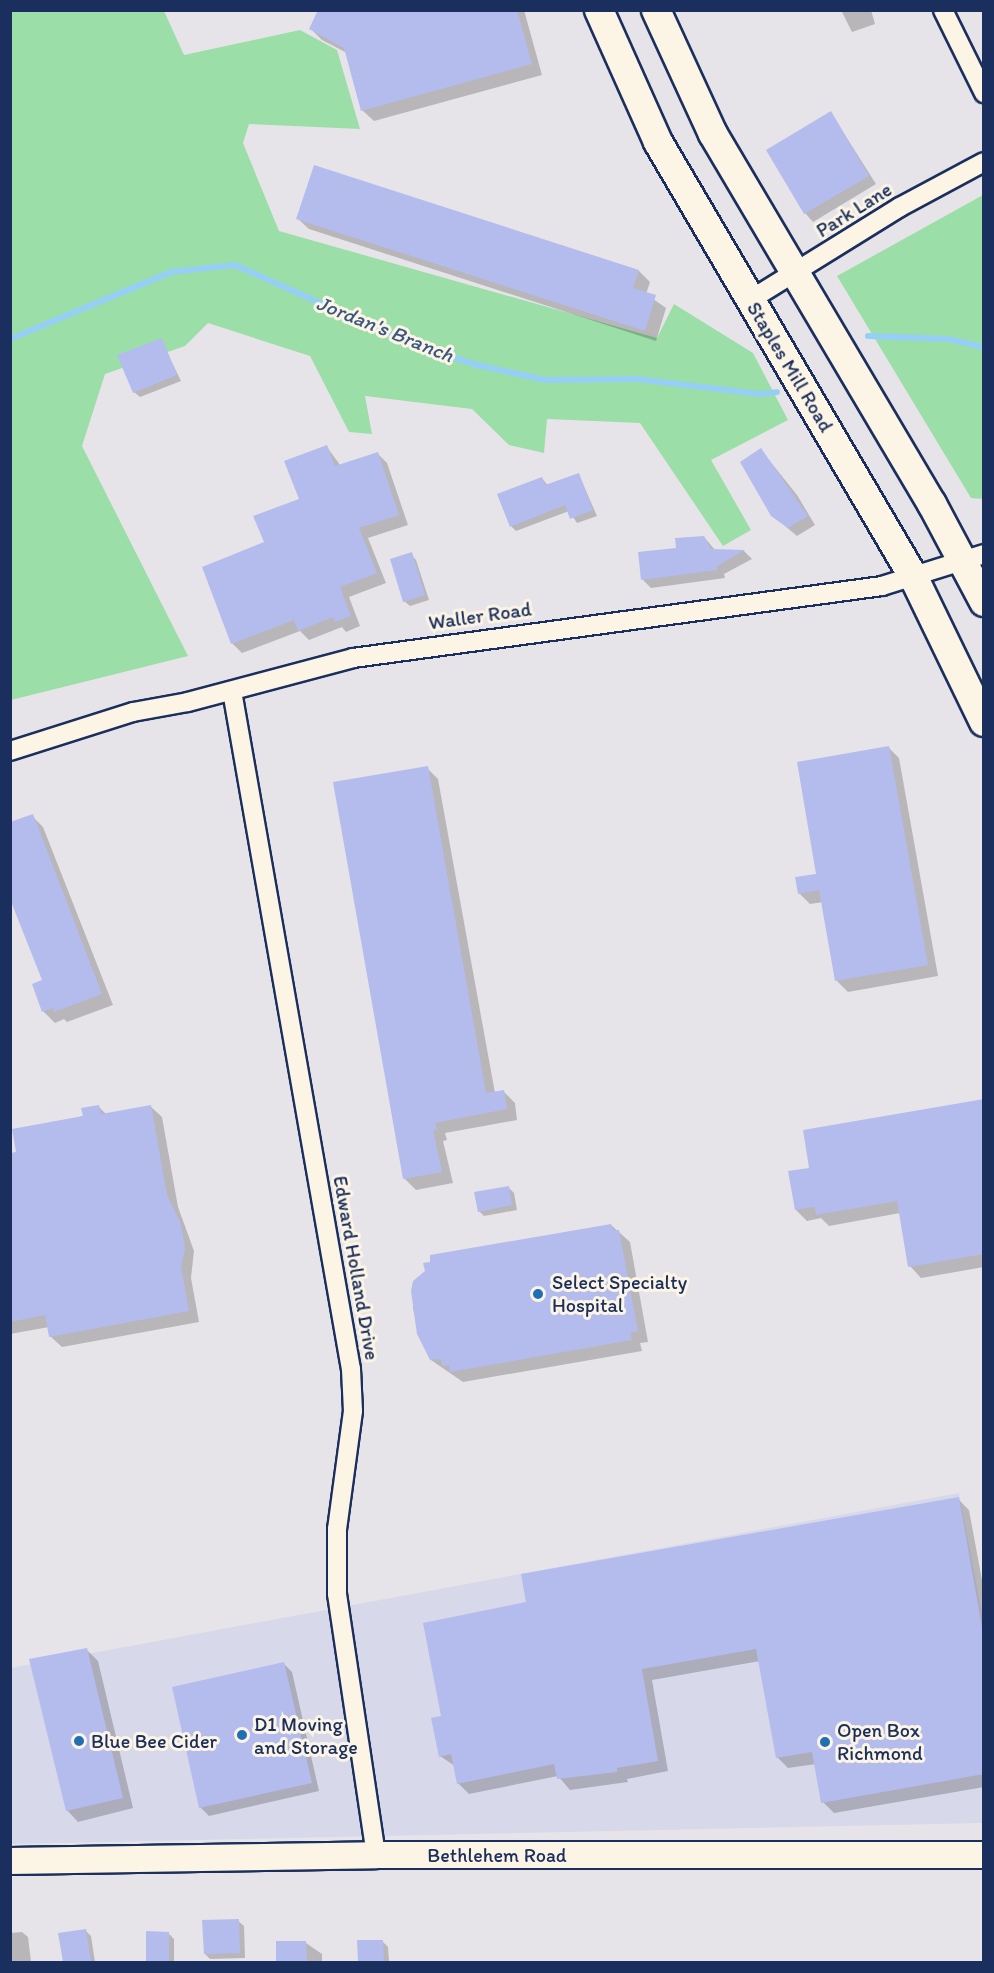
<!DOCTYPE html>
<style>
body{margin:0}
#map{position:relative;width:994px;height:1973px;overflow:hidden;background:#e6e4e8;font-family:Itim,sans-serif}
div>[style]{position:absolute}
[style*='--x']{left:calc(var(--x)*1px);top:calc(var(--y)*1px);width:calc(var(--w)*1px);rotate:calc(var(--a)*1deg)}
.built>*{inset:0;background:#d7d8ea}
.green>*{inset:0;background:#9cdea8}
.shadow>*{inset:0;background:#0003}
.stream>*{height:6px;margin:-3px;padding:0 3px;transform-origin:3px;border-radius:3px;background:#96cff5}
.building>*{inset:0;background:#b4bcee}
.roads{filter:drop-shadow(2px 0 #1b2f5e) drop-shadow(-2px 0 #1b2f5e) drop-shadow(0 2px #1b2f5e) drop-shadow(0 -2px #1b2f5e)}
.street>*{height:18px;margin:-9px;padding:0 9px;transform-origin:9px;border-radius:9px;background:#fcf5e5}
.secondary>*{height:26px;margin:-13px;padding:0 13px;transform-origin:13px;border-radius:13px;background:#fcf5e5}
.primary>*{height:28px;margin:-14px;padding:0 14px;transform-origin:14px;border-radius:14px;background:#fcf5e5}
.dots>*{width:16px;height:16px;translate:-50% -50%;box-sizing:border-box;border:3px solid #fcf5e5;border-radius:50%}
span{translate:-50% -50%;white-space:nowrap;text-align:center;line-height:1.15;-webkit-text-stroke:6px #fcf5e5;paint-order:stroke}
.street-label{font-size:20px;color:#1b2f5e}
.poi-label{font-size:20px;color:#1b2f5e}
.left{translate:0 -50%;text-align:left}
.water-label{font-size:21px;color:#3a5784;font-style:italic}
.frame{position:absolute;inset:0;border:12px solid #1b2f5e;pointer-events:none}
</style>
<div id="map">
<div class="built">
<i style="clip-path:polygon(959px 1493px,983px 1619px,983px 1823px,11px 1844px,11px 1668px)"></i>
</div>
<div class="green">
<i style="clip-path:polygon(10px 11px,164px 11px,184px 55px,300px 30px,337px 50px,360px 129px,249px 124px,243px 143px,279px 231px,657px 338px,674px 304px,753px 353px,788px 420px,711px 460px,751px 530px,723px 546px,640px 423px,547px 419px,544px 453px,509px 445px,472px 409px,365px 396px,372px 434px,349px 432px,310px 356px,208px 323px,185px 346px,105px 374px,82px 446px,188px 656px,11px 700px)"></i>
<i style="clip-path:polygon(983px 195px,983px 499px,971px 498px,837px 276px)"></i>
</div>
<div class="shadow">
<i style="clip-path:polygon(319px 10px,524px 10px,542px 75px,374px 121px,362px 110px,347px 53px,322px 40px,311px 29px)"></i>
<i style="clip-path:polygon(841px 10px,871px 10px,875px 24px,852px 32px)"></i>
<i style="clip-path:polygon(831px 113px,876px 184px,813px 222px,805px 213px)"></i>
<i style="clip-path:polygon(297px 218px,639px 271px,650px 282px,646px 294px,666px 308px,656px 341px,309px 229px)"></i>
<i style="clip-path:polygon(161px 340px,181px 381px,140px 397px,134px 392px)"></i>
<i style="clip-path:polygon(327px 447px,340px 465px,377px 453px,387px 463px,408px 525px,368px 538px,386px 583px,349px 597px,360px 626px,346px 632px,342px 627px,309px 640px,300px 631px,242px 653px,232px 643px,266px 543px,301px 500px)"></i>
<i style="clip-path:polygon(761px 450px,797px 495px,815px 525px,797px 536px,772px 515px)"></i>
<i style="clip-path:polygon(579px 475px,597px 516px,577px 523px,569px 511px,516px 531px,511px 526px,542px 478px,548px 486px)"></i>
<i style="clip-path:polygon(704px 537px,715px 550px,744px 551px,752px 559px,724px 574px,725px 578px,651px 588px,643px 580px,677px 549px)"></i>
<i style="clip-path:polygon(411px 554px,416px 560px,429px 600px,410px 606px,404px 601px)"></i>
<i style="clip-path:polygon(888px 747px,899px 758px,938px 976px,848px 992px,837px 981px,823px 902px,810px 904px,799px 893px,818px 875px)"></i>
<i style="clip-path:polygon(427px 768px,438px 779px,495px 1093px,504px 1092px,515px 1103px,517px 1120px,445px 1133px,447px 1140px,443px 1141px,453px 1183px,416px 1190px,405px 1179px)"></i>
<i style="clip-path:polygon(32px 816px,43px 827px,113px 1005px,67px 1022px,64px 1019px,55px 1023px,43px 1011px,33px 985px,44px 981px)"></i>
<i style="clip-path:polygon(984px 1101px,984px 1267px,921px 1278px,910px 1266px,900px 1213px,829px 1226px,821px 1218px,807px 1221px,796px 1210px,811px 1169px)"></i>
<i style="clip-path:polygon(150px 1106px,162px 1117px,178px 1207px,194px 1251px,191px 1278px,199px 1322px,62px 1347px,50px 1336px,49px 1327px,10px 1334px,10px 1155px,99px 1107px,106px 1114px)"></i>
<i style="clip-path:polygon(508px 1187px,514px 1193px,517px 1210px,484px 1216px,479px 1211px)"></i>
<i style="clip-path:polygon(611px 1225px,630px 1242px,648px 1342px,640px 1343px,642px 1351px,463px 1382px,431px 1360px,418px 1333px,413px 1308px,414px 1282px)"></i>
<i style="clip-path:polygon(958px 1499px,969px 1510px,984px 1591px,984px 1787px,834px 1813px,823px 1802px,816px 1764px,788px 1768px,777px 1757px,760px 1661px,652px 1680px,668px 1771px,627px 1779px,628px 1782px,570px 1790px,558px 1776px,469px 1794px,458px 1783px,455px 1766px,440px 1756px,443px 1718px,528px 1603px)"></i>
<i style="clip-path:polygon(87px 1650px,98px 1661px,133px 1808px,78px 1822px,67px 1810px)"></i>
<i style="clip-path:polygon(284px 1664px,292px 1672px,319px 1791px,209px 1816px,200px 1807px)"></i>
<i style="clip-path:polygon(238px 1921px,244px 1926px,245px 1958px,210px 1959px,205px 1954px)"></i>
<i style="clip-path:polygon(85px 1930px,91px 1936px,95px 1962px,65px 1962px,60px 1934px)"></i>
<i style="clip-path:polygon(22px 1932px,28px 1937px,31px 1962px,10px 1962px,10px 1933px)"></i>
<i style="clip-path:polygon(168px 1933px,174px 1939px,174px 1962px,150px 1962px)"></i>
<i style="clip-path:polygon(358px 1941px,382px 1941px,388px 1947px,389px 1962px,359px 1962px)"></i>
<i style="clip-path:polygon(278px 1943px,306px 1943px,322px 1954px,322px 1962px,278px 1962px)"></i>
</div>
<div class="stream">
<i style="--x:868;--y:336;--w:80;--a:2.1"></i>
<i style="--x:948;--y:339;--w:37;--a:13"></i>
<i style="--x:10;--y:339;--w:174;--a:-22.6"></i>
<i style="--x:171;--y:272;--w:64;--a:-6.2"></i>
<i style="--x:235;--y:265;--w:197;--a:24"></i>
<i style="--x:415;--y:345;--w:65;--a:17.9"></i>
<i style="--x:477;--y:365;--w:70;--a:12.4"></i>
<i style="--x:545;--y:380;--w:92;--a:-0.6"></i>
<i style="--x:637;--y:379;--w:123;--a:7"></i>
<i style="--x:759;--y:394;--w:18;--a:-6"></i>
</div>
<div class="building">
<i style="clip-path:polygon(318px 10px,517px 10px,532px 64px,361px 111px,344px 48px,309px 29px)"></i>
<i style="clip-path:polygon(831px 111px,869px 176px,804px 214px,766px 150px)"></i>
<i style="clip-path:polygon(314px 165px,639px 270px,633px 288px,656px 295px,645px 331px,296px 219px)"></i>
<i style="clip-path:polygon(162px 338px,177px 375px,133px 393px,117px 355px)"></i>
<i style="clip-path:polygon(327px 445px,335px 466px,378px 452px,399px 515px,359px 528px,377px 573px,340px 587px,351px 616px,335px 622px,333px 617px,298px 631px,294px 620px,231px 644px,202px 567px,264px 542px,253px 516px,299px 499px,284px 461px)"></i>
<i style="clip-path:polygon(761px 448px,808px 516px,788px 528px,771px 516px,740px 462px)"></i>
<i style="clip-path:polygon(579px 473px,593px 510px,570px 519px,565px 505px,510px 527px,497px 494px,542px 477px,545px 485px)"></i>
<i style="clip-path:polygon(704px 536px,711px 549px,745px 550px,717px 566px,717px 570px,641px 580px,638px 552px,676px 548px,675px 538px)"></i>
<i style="clip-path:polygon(412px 552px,425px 595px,403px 602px,390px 559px)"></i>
<i style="clip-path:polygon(889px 746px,928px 965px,835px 981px,819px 890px,798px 894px,795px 877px,816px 874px,797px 762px)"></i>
<i style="clip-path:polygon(428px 766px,486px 1093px,504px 1090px,507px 1109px,435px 1123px,437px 1130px,433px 1130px,442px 1172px,403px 1179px,333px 782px)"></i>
<i style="clip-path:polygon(33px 814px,102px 994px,54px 1012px,53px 1008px,42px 1012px,32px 984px,42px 980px,10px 899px,10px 822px)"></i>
<i style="clip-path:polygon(984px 1099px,984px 1254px,908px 1267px,897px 1201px,816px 1215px,815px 1207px,795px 1210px,788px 1171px,809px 1168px,803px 1130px)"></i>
<i style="clip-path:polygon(99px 1105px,101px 1114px,151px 1105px,167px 1195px,181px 1224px,185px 1249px,181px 1266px,189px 1311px,49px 1337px,45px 1315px,10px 1322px,10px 1153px,16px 1152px,12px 1129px,83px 1116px,81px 1108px)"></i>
<i style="clip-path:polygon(509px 1186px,512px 1205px,478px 1212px,474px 1192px)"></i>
<i style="clip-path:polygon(611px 1224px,613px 1230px,619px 1230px,638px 1331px,630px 1333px,632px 1340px,450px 1372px,449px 1365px,442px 1366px,441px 1359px,430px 1360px,417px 1334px,411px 1291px,413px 1281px,425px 1271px,423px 1263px,430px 1262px,430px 1255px)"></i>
<i style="clip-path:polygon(959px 1497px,984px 1639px,984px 1774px,821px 1803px,812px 1752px,776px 1758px,756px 1649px,642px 1669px,658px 1761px,617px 1768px,617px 1772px,557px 1779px,554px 1764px,457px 1784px,451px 1754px,439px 1757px,431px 1718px,441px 1716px,423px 1623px,526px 1602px,521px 1574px)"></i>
<i style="clip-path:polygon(87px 1648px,123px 1798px,66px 1811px,29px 1659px)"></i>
<i style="clip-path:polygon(284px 1662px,312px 1783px,199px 1808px,172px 1687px)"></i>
<i style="clip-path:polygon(239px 1919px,240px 1953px,204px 1954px,202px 1920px)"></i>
<i style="clip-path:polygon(86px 1929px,91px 1962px,63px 1962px,58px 1933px)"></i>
<i style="clip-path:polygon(146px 1931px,169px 1932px,169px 1961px,146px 1961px)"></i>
<i style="clip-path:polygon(357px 1940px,383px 1940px,384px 1962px,358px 1962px)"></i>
<i style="clip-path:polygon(276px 1941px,306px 1941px,307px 1962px,276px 1962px)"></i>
</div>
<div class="roads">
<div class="street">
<i style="--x:943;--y:10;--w:93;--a:63.7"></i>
<i style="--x:750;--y:300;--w:176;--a:-31.8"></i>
<i style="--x:900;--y:207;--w:95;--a:-28.2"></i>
<i style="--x:232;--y:691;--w:688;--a:80.05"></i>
<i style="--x:351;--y:1369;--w:42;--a:87.3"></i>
<i style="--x:353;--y:1411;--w:119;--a:97.7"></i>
<i style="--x:337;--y:1529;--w:65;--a:90"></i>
<i style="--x:337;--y:1594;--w:264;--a:81.5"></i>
<i style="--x:10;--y:751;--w:129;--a:-17.6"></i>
<i style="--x:133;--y:712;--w:56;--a:-10.3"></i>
<i style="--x:188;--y:702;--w:171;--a:-14.9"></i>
<i style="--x:353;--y:658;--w:534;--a:-7.75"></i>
<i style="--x:882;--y:586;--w:107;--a:-17.4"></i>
</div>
<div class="secondary">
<i style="--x:10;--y:1861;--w:366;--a:-0.9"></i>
<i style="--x:376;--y:1855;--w:608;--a:0"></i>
</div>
<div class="primary">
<i style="--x:599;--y:10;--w:145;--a:65.9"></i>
<i style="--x:658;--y:142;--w:506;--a:59.58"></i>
<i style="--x:914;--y:578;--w:160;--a:64.1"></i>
<i style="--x:656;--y:10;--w:136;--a:65.3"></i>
<i style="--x:713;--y:134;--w:430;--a:59.4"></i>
<i style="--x:932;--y:504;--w:111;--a:62"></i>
</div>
</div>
<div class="dots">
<i style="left:538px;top:1294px;background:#1f6fb2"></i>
<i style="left:242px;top:1735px;background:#1f6fb2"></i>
<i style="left:79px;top:1741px;background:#1f6fb2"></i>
<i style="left:825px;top:1742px;background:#1f6fb2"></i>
</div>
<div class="street-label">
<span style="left:854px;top:210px;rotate:-32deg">Park Lane</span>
<span style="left:790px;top:367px;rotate:59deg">Staples Mill Road</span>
<span style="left:480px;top:616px;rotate:-8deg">Waller Road</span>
<span style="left:356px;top:1268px;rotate:80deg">Edward Holland Drive</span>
<span style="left:497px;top:1855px">Bethlehem Road</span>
</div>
<div class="poi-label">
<span class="left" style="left:552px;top:1294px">Select Specialty<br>Hospital</span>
<span class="left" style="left:254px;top:1736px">D1 Moving<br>and Storage</span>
<span class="left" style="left:837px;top:1742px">Open Box<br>Richmond</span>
<span class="left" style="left:91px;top:1741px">Blue Bee Cider</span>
</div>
<div class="water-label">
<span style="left:385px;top:329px;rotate:22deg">Jordan's Branch</span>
</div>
<div class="frame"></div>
</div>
